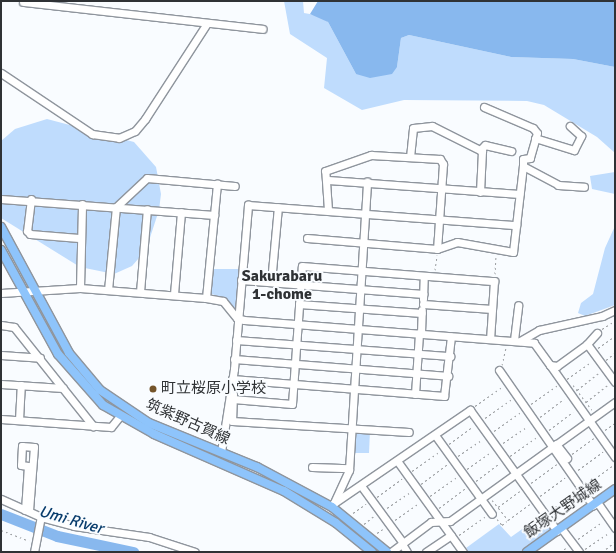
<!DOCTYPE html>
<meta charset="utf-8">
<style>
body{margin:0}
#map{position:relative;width:616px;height:553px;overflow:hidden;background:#f9fcff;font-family:Signika,"Noto Sans JP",sans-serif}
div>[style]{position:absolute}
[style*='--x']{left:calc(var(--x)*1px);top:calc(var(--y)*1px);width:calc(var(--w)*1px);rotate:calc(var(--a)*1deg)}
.green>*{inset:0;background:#bfdcfd}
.water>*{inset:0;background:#88b8ee}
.river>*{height:11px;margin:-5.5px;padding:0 5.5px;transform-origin:5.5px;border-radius:5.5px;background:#88b8ee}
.path>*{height:1px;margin-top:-0.5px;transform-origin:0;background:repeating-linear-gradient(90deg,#9b9ea1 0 2px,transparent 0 5px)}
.roads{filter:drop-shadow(1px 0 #8f959d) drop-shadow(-1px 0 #8f959d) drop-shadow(0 1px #8f959d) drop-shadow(0 -1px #8f959d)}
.minor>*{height:7px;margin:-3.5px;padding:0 3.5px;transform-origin:3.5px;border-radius:3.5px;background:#fff}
.major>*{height:8px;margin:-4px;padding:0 4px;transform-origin:4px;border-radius:4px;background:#8ec4fb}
.dots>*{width:11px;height:11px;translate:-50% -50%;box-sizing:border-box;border:2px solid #f9fcff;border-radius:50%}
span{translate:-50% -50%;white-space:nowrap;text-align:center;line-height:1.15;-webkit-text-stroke:4px #f9fcff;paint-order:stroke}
.poi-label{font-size:15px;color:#2f3235}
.left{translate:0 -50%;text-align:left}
.street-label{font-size:15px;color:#2f3235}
.neighbourhood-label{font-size:16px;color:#2f3235;font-weight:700}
.water-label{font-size:16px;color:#093d6d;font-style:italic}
.frame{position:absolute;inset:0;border:2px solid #2f3235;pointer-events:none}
</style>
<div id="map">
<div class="green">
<i style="clip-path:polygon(284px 1px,303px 1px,304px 13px,321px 16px,328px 22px,356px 74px,397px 67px,401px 38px,409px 35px,511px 57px,573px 59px,615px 67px,615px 153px,597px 137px,544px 105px,527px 101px,404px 100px,362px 110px,324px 88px,327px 58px,290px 34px)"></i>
<i style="clip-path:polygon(47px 119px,134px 142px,156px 167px,161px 194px,159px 210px,146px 250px,132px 266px,114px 274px,80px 267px,1px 218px,1px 141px,15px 129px)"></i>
<i style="clip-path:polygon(615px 172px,615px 194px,592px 189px,590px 176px)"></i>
<i style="clip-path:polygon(615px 226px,615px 305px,585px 316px,578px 313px,581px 303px,593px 294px,605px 248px)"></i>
<i style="clip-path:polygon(212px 269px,239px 269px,236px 309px,223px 298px,209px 293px)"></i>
<i style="clip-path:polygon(355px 431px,370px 431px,369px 453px,354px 453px)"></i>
<i style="clip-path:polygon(542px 515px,551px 529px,520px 552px,469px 552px,466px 548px,499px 524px,511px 537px)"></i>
</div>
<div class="water">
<i style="clip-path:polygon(318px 1px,615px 1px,615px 67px,573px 59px,511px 57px,409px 35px,401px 38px,397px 67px,392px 74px,370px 78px,356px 74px,328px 22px,310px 14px)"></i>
</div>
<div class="river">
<i style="--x:1;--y:514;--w:60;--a:21.4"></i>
<i style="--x:57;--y:536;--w:78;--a:11.9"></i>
</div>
<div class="path">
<i style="--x:435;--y:270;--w:15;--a:-82"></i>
<i style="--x:495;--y:274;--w:19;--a:-87"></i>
<i style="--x:602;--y:329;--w:13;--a:-32"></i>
<i style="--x:598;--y:348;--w:21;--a:-35"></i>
<i style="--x:606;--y:360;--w:11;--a:-38"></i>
<i style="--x:502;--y:365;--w:18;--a:-77"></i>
<i style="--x:567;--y:379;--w:29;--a:-35"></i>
<i style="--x:573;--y:385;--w:31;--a:53"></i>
<i style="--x:577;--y:390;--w:29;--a:-38"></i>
<i style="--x:586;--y:402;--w:29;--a:-38"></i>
<i style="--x:531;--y:404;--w:32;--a:-35"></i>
<i style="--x:475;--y:406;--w:33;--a:-35"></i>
<i style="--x:540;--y:417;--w:30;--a:-37"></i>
<i style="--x:485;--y:418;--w:33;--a:-35"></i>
<i style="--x:549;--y:430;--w:30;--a:-37"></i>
<i style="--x:605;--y:430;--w:12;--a:-35"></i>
<i style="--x:494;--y:431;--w:33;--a:-35"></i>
<i style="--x:503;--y:443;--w:30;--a:-34"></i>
<i style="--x:449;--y:444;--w:29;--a:-36"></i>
<i style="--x:572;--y:454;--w:27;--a:-36"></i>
<i style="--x:458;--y:456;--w:29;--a:-34"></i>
<i style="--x:510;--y:456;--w:33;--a:-35"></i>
<i style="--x:467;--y:469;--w:29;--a:-35"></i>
<i style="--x:578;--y:470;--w:31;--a:-36"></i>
<i style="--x:412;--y:471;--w:33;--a:-35"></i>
<i style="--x:476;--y:481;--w:30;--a:-37"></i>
<i style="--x:531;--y:483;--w:32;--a:-36"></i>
<i style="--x:421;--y:484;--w:34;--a:-37"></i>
<i style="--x:586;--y:485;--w:36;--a:-36"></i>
<i style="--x:430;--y:496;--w:33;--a:-35"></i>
<i style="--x:540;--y:496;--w:31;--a:-36"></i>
<i style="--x:377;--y:497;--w:31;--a:-36"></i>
<i style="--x:492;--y:500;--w:26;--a:51"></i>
<i style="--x:508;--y:520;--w:27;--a:-36"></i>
<i style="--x:498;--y:507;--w:27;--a:-36"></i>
<i style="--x:387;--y:508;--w:29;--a:-34"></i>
<i style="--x:439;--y:508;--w:34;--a:-37"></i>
<i style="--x:551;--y:510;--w:30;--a:-37"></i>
<i style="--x:353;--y:513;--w:16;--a:-35"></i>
<i style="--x:497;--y:519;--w:8;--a:50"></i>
<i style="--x:502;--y:525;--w:6;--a:-39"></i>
<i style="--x:395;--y:520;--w:29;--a:-35"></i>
<i style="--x:364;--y:524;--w:13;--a:-39"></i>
<i style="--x:1;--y:530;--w:30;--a:21"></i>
<i style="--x:377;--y:533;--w:7;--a:-34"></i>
<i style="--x:459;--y:535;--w:33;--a:-35"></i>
<i style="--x:578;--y:539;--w:29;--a:-35"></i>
<i style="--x:585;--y:549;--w:30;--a:-34"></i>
<i style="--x:560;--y:552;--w:7;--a:-34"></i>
<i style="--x:602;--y:552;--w:16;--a:-38"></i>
</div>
<div class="roads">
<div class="minor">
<i style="--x:23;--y:2;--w:241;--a:6.4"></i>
<i style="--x:1;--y:73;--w:110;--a:33.8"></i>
<i style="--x:92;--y:134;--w:27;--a:8"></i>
<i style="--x:119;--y:138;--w:17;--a:-24"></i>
<i style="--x:135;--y:131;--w:16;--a:-50"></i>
<i style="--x:145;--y:119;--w:114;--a:-57.1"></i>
<i style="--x:484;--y:107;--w:53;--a:23.2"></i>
<i style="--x:533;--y:128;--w:6;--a:51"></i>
<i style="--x:537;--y:133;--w:26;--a:106"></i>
<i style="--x:530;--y:158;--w:7;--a:172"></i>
<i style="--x:523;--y:159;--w:7;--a:90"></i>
<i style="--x:535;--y:138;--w:41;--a:17.1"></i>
<i style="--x:574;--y:150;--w:16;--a:-63"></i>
<i style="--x:581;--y:136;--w:15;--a:-138"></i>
<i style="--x:480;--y:150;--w:7;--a:-45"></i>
<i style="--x:485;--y:145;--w:27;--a:13"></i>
<i style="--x:410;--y:157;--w:29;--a:-84"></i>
<i style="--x:413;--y:128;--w:19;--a:-6"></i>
<i style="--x:432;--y:126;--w:56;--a:26.6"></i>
<i style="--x:482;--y:151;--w:41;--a:92.8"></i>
<i style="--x:328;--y:180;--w:192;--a:4.2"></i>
<i style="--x:1;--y:199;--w:214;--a:4.3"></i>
<i style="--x:31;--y:199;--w:32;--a:97"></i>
<i style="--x:27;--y:231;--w:4;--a:45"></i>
<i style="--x:30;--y:234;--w:49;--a:4.7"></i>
<i style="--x:328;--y:210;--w:39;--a:-94"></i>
<i style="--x:325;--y:171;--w:49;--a:-19.2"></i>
<i style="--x:371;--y:155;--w:69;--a:3.3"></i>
<i style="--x:440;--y:159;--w:6;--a:59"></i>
<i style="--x:443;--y:164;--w:85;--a:94"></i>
<i style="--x:307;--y:238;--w:130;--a:4.8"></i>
<i style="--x:437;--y:249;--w:21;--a:-19"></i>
<i style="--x:457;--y:242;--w:57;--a:10.1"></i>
<i style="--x:513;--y:252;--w:87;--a:-83.4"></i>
<i style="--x:523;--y:166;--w:40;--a:28"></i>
<i style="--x:558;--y:185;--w:26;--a:4"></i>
<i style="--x:241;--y:280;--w:183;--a:4.4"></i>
<i style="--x:271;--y:282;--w:75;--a:-84.7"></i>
<i style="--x:80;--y:288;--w:84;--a:-88.6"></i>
<i style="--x:108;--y:290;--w:83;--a:-84.5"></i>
<i style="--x:116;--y:207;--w:42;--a:-43.1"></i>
<i style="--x:147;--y:178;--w:88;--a:5.2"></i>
<i style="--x:140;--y:292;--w:83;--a:-85.2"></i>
<i style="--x:1;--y:293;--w:79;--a:-3.6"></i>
<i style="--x:80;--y:288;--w:126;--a:4.5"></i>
<i style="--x:206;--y:298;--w:17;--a:10"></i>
<i style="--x:223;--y:301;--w:22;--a:51"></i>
<i style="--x:237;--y:318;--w:7;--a:16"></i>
<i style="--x:244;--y:320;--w:291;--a:4.5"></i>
<i style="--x:534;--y:343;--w:27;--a:54"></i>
<i style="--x:550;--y:365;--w:7;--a:8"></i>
<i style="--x:557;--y:366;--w:37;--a:-36"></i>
<i style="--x:587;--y:344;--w:47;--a:53.6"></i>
<i style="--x:174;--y:294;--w:82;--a:-85.1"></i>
<i style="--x:206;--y:298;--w:115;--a:-84.5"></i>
<i style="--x:423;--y:299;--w:23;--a:-88"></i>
<i style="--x:299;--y:304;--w:123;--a:4.2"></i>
<i style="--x:423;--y:304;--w:69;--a:4.1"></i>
<i style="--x:1;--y:325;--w:13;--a:9"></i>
<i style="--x:14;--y:327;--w:127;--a:51.4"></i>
<i style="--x:421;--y:333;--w:23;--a:-88"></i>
<i style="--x:236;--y:340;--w:215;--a:4.3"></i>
<i style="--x:514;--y:340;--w:35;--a:-83"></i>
<i style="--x:520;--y:341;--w:22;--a:-30"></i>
<i style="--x:539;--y:330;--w:65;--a:-12.5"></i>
<i style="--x:602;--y:316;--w:14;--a:-25"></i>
<i style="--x:587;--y:344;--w:15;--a:-48"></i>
<i style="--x:1;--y:355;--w:39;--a:4"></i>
<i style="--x:234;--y:359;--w:215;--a:4.5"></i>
<i style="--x:550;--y:365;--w:113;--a:54.8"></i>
<i style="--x:499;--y:370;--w:165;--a:55.2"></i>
<i style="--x:232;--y:379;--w:213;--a:4.6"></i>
<i style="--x:444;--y:396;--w:60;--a:-83.3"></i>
<i style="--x:1;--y:384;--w:62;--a:3.7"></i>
<i style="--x:233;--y:394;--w:27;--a:92"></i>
<i style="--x:232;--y:421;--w:177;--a:3.6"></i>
<i style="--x:415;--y:394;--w:61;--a:-86.2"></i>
<i style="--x:233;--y:399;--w:59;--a:4.8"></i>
<i style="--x:292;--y:404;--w:138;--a:-85.9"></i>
<i style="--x:302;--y:266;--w:193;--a:4.5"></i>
<i style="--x:494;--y:281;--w:58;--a:93.9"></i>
<i style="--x:1;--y:419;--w:110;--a:4.2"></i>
<i style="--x:111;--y:427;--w:14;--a:-51"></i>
<i style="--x:19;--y:420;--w:35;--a:-87"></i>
<i style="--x:435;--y:435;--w:97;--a:54.2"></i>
<i style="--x:556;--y:444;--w:18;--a:52"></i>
<i style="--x:221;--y:452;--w:84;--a:-81.1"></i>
<i style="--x:234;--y:369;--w:165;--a:-85.1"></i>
<i style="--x:248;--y:205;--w:269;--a:4.3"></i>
<i style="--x:398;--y:462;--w:111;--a:54.2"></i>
<i style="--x:312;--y:467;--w:37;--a:2"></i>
<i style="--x:362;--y:487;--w:69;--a:53.8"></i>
<i style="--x:1;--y:499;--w:44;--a:24.2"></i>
<i style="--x:41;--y:517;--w:34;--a:15"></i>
<i style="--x:74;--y:526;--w:76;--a:8.3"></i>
<i style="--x:149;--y:537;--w:48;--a:18.1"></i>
<i style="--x:597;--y:502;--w:32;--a:55"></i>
<i style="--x:334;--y:503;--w:165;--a:-34.4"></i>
<i style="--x:470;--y:410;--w:149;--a:54.3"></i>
<i style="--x:332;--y:507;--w:41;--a:-65.3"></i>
<i style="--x:349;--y:470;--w:289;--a:-86.4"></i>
<i style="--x:25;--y:510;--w:44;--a:-86.1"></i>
<i style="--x:28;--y:466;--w:7;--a:-172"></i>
<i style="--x:21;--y:465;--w:19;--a:-87"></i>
<i style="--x:22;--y:446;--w:12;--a:5"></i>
<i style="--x:34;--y:447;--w:64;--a:94.5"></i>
<i style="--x:561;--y:528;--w:30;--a:53"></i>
<i style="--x:402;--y:544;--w:9;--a:58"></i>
<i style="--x:34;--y:552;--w:36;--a:-79"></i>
<i style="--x:391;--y:552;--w:50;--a:-36.9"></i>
<i style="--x:431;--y:522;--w:19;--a:-3"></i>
<i style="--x:450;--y:521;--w:203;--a:-35.8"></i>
<i style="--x:426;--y:552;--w:30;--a:-34"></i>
</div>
<div class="major">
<i style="--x:1;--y:227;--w:143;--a:61.6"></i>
<i style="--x:69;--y:353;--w:48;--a:50"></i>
<i style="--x:100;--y:390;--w:59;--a:34"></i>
<i style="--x:149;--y:423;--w:117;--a:22.2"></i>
<i style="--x:257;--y:467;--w:85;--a:28.1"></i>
<i style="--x:332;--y:507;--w:71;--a:39.3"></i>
<i style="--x:1;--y:250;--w:119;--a:61.3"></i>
<i style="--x:58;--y:354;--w:68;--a:48.6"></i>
<i style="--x:103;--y:405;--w:59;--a:29.6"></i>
<i style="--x:154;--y:434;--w:142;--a:23.7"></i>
<i style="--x:284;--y:491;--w:61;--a:31.6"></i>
<i style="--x:336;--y:523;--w:46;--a:38.9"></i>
<i style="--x:527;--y:552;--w:108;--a:-35.6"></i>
</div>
</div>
<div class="dots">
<i style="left:153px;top:389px;background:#74542a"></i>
</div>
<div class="poi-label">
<span class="left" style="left:161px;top:389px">町立桜原小学校</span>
</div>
<div class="street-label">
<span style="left:188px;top:422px;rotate:24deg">筑紫野古賀線</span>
<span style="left:563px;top:509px;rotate:-35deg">飯塚大野城線</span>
</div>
<div class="neighbourhood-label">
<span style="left:282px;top:285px">Sakurabaru<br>1-chome</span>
</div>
<div class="water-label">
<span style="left:71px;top:520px;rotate:16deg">Umi River</span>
</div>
<div class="frame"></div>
</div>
